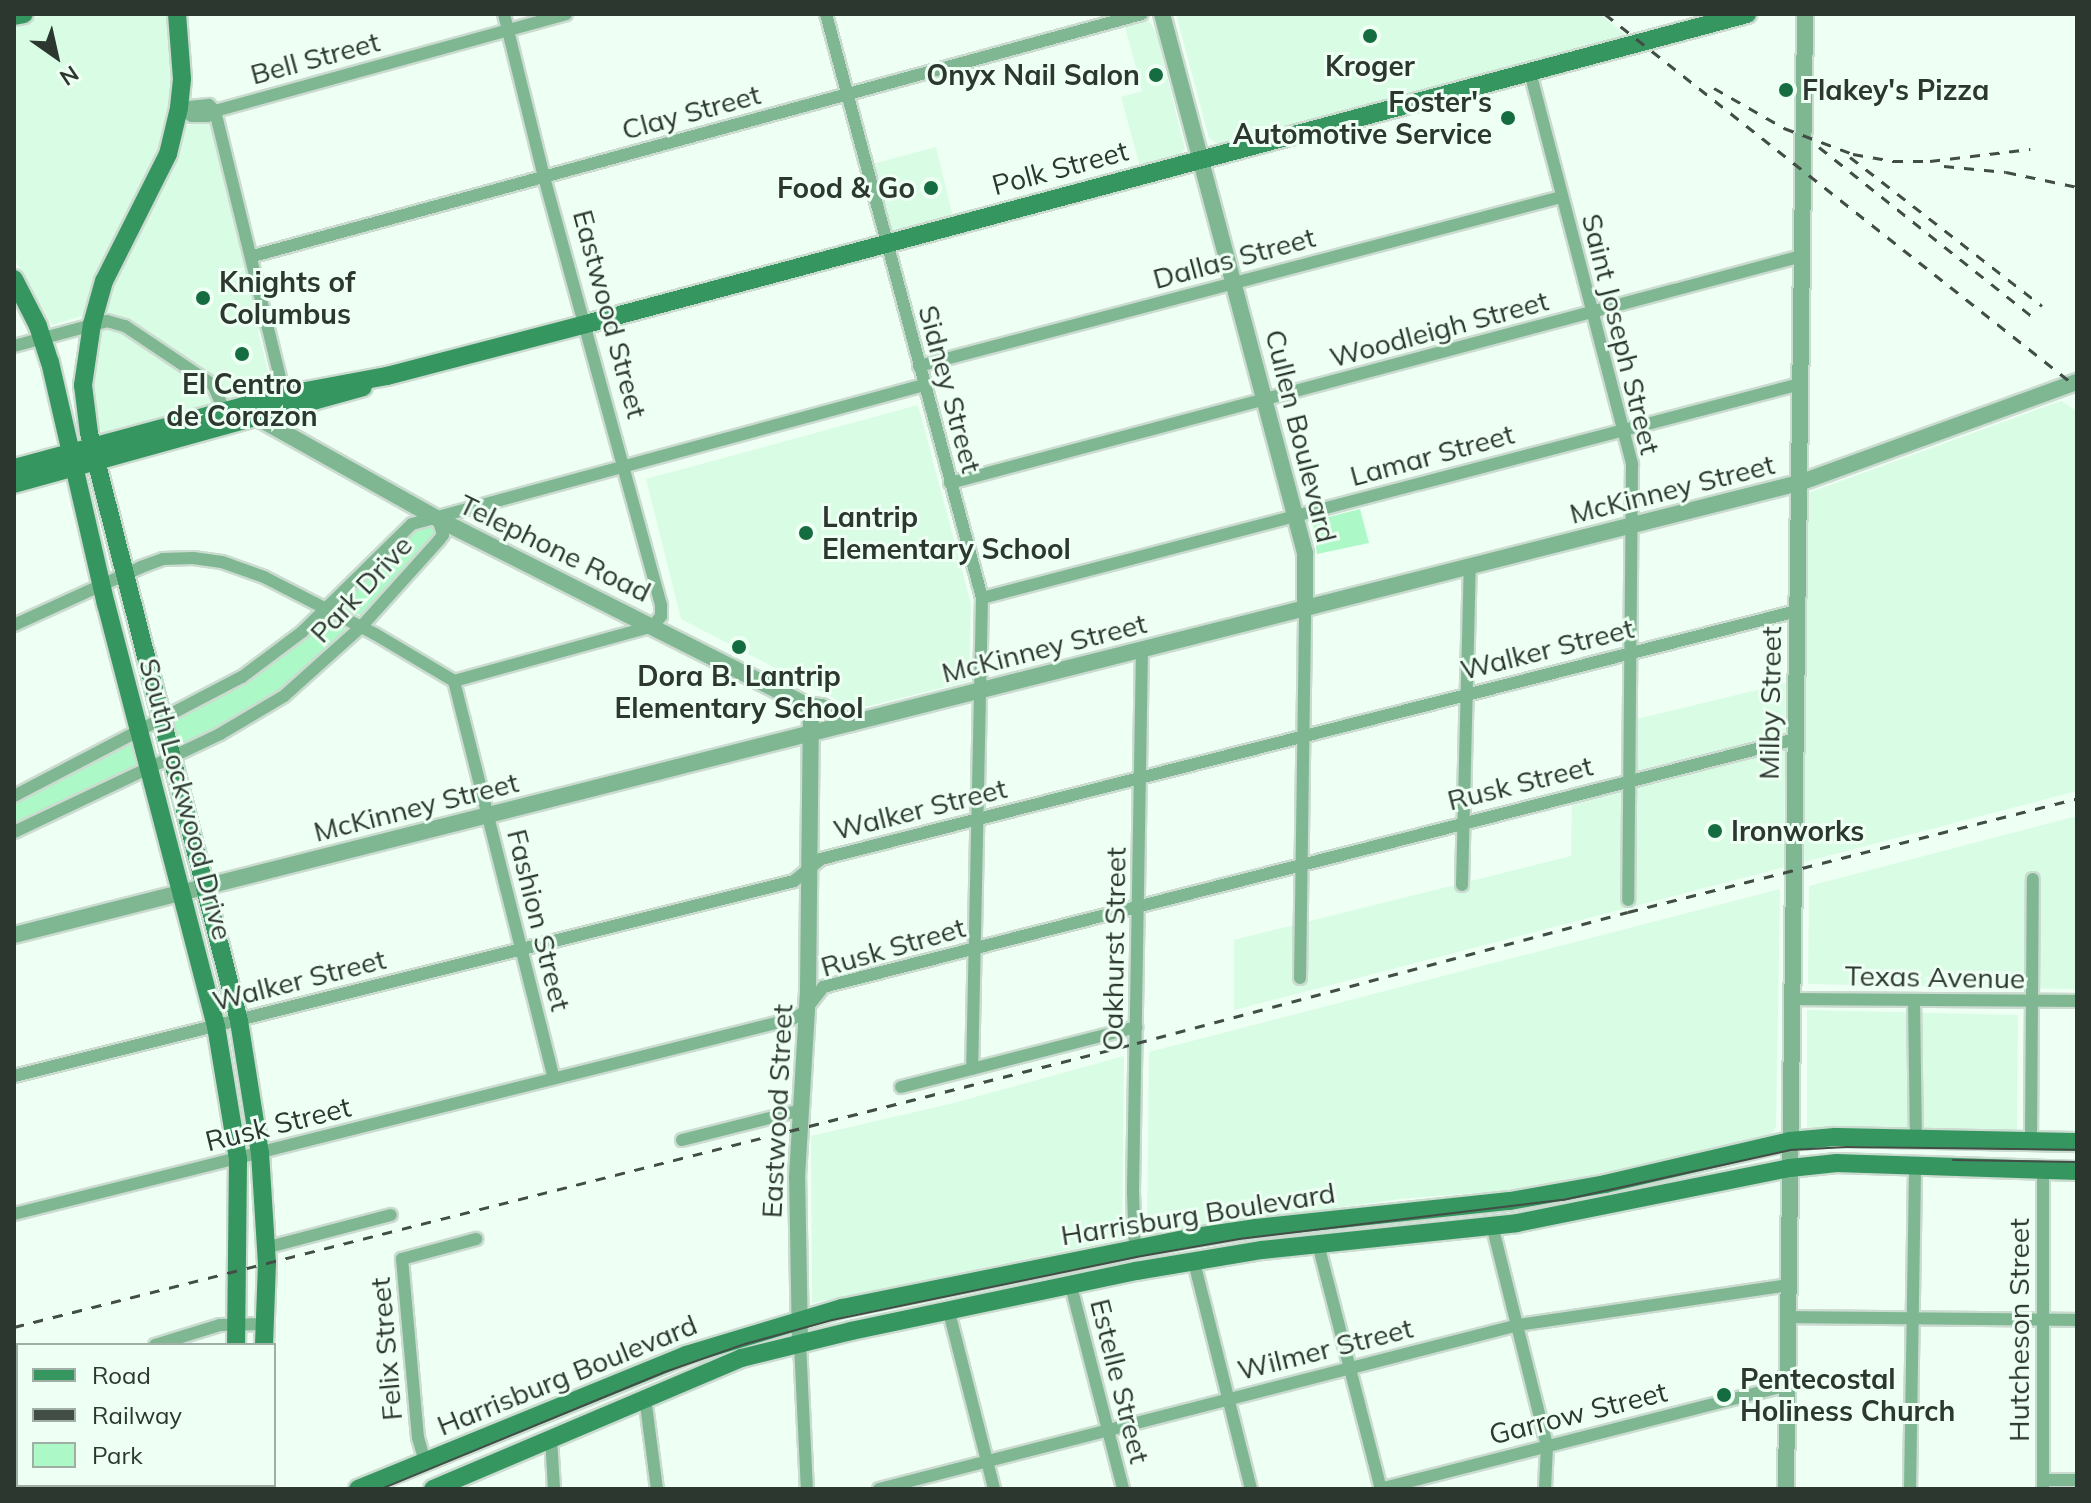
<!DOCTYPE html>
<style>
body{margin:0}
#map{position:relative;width:2091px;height:1503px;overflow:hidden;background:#eefff3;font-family:Mulish,sans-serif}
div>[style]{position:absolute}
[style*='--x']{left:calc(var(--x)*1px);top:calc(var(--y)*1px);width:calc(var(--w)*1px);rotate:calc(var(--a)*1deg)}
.built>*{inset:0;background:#d9fce4}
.green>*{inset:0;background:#adf8c7}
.roads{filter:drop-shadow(2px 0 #cbdbd0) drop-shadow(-2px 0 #cbdbd0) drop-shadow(0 2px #cbdbd0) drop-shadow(0 -2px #cbdbd0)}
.minor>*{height:12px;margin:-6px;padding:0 6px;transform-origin:6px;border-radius:6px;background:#7eb792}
.tertiary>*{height:16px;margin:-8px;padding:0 8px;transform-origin:8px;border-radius:8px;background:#7eb792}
.secondary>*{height:18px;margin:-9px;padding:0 9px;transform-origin:9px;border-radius:9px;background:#359660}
.tram>*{height:2px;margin:-1px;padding:0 1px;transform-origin:1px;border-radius:1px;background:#424e45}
.rail>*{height:3px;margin-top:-1.5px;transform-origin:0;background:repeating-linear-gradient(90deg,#424e45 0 10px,transparent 0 20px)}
.dots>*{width:22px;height:22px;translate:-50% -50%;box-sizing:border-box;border:4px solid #eefff3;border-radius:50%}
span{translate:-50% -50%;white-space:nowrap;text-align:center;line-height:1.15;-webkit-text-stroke:6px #eefff3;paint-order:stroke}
.street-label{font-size:28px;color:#2c372f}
.poi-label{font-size:28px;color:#2c372f;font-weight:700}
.right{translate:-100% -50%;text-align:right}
.left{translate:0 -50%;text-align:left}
.frame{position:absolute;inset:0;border:16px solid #2c372f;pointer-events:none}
.legend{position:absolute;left:16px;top:1343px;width:260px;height:144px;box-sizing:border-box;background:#eefff3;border:2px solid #a0afa5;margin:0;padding:10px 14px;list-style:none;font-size:24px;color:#2c372f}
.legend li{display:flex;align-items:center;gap:16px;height:40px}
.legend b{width:40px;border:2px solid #a0afa5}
.north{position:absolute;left:16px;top:16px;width:80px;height:80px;-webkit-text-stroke:6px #eefff3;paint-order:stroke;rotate:146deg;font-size:22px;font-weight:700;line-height:32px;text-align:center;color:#2c372f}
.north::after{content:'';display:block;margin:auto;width:28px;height:36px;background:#2c372f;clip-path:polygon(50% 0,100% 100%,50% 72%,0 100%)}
</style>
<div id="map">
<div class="built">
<i style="clip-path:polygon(48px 14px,170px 14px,175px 54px,173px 98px,164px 141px,149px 178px,85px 315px,52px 325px,14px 258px,14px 24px)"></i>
<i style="clip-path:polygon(1176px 14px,1599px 14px,1626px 35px,1219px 145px,1209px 138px)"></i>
<i style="clip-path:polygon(1146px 17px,1156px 32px,1185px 149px,1176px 157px,1140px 167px,1121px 97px,1142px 91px,1124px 23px)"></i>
<i style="clip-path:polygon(209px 120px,268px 328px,258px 331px,272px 387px,268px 392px,102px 433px,97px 425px,92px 384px,96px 344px,109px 295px,169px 176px,186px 126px)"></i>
<i style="clip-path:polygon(936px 147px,953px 217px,892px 232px,872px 164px)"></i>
<i style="clip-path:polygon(2061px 401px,2077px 411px,2077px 791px,1234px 1010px,1234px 940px,1571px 856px,1572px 798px,1632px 784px,1633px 720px,1786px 683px,1784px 861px,1802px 858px,1808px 493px)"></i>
<i style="clip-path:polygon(918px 405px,971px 604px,969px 681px,869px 706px,847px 705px,681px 619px,646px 479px)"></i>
<i style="clip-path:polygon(2077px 816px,2077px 989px,1808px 984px,1809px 886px)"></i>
<i style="clip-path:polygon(1780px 889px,1776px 1126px,1770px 1138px,1523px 1189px,1400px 1199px,1147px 1234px,1149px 1052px)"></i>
<i style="clip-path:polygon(1807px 1010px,2018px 1015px,2017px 1133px,1807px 1135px)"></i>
<i style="clip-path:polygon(1124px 1056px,1122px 1239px,812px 1303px,811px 1136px,950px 1104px)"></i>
</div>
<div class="green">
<i style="clip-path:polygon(1360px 509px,1369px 543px,1317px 554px,1313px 521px)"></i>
<i style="clip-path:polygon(425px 523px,439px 526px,438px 533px,360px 615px,343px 611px,341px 605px,344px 600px)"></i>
<i style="clip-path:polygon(333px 619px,345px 627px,344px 634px,288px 685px,226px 726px,177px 747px,170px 721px,248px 679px,323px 622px)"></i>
<i style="clip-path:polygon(134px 741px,138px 767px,14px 826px,14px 801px)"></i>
</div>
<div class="roads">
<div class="minor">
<i style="--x:826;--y:14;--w:604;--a:75.04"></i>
<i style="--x:982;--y:598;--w:471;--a:91.2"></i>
<i style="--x:1530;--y:72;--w:405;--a:75.4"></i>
<i style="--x:1632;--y:464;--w:436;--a:90.5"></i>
<i style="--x:179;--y:108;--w:15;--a:32"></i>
<i style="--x:192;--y:116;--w:16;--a:0"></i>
<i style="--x:208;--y:116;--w:9;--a:-36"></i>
<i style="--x:215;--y:111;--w:364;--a:-15.4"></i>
<i style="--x:179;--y:108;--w:30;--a:-6"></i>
<i style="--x:209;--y:105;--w:8;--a:45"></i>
<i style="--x:215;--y:111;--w:292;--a:76.3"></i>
<i style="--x:253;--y:256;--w:921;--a:-15.23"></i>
<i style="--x:14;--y:346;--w:96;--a:-15"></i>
<i style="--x:107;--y:321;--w:19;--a:16"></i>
<i style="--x:125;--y:326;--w:106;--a:33.8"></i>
<i style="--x:213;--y:385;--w:36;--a:66"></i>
<i style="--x:919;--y:366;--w:664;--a:-14.75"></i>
<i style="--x:950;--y:483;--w:882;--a:-14.92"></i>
<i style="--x:982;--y:598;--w:846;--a:-14.66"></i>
<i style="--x:14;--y:625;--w:140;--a:-24.5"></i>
<i style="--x:141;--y:567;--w:23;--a:-20"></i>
<i style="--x:163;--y:559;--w:30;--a:-2"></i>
<i style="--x:193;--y:558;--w:29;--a:8"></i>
<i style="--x:222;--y:562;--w:45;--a:19.7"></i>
<i style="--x:264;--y:577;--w:125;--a:27.2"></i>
<i style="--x:375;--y:634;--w:92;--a:30.7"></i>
<i style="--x:454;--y:681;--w:206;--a:-15.4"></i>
<i style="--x:653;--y:626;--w:13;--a:-51"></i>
<i style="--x:661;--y:616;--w:11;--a:-90"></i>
<i style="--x:661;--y:605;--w:444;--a:-105.3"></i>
<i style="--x:544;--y:177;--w:168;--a:-103.8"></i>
<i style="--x:454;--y:681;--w:409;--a:75.9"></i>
<i style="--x:14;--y:796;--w:257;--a:-27.6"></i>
<i style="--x:242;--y:677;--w:75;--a:-36.9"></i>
<i style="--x:302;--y:632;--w:154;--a:-44.5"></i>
<i style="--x:412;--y:524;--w:531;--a:-15.19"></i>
<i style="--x:14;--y:832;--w:228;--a:-25.4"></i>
<i style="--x:220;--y:734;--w:74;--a:-30.7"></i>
<i style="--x:284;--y:696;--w:103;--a:-41.9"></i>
<i style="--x:361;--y:627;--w:117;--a:-48.1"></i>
<i style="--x:439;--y:540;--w:6;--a:-51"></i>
<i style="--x:443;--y:535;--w:17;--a:-107"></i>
<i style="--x:1462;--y:885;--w:318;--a:-88.6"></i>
<i style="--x:1300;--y:978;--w:370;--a:-89.2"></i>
<i style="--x:1792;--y:999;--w:285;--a:0.4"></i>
<i style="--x:1914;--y:1000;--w:140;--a:89.2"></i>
<i style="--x:14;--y:1076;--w:804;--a:-14.04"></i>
<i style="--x:794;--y:881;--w:35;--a:-39"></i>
<i style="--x:821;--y:859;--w:1007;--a:-14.26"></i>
<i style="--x:901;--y:1087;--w:243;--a:-14.3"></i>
<i style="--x:682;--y:1140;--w:123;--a:-14.1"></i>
<i style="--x:2031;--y:1141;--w:262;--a:-89.6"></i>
<i style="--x:2043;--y:1171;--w:318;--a:90"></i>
<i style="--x:14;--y:1214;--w:802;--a:-14.07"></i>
<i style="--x:792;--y:1019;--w:13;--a:-29"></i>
<i style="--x:803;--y:1013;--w:33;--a:-52"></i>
<i style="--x:823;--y:987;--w:1004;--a:-14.3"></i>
<i style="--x:1492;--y:1225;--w:227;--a:76"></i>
<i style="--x:1547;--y:1445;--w:44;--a:92.6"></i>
<i style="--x:1318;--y:1244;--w:253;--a:75.6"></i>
<i style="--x:265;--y:1248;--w:130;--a:-14.7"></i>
<i style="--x:1135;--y:1249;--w:58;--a:-92"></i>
<i style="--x:1133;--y:1191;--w:541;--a:-89.05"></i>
<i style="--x:1194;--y:1262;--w:234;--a:75.9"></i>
<i style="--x:1071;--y:1286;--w:210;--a:75.6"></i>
<i style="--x:949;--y:1312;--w:183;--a:75.7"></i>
<i style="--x:1788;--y:1317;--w:289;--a:0.6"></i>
<i style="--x:800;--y:1343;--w:146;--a:87.3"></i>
<i style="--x:155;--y:1345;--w:68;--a:-17.1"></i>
<i style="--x:220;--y:1325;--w:45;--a:-1.3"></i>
<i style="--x:645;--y:1397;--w:93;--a:82.6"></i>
<i style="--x:551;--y:1438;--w:51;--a:86.6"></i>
<i style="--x:425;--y:1462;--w:25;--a:-106"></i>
<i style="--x:418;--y:1438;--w:180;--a:-95.1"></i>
<i style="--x:402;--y:1259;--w:77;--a:-15.1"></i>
<i style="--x:2043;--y:1480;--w:34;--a:0"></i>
<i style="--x:201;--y:1485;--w:4;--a:90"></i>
<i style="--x:25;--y:1489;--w:4;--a:-90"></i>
<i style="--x:95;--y:1489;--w:11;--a:-22"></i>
<i style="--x:879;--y:1489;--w:660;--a:-14.39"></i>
<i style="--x:1518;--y:1325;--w:273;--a:-8.4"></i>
<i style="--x:1380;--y:1489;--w:420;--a:-14.3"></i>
<i style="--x:1910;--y:1489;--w:322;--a:-89.1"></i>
</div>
<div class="tertiary">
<i style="--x:1162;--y:14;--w:558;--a:75.14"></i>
<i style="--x:1305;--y:553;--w:55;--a:90"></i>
<i style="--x:258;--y:418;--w:206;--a:29.3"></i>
<i style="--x:438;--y:519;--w:413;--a:26.8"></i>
<i style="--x:807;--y:705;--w:15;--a:8"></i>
<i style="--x:822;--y:707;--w:34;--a:28"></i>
<i style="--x:14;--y:935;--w:1841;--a:-14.21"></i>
<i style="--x:1799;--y:483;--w:296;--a:-20"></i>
<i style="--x:800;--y:1343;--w:166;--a:-91"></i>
<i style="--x:797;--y:1177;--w:186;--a:-86.6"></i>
<i style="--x:808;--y:991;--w:277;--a:-89.4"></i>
<i style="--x:811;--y:714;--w:10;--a:-114"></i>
<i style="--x:1786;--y:1489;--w:1475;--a:-89.26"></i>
</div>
<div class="secondary">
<i style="--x:177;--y:14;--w:65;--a:85.6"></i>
<i style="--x:182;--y:79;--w:29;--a:96"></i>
<i style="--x:179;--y:108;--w:47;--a:103.4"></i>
<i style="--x:168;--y:154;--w:142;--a:116.7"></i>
<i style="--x:104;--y:281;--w:45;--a:105.6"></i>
<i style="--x:92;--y:324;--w:62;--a:98.4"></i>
<i style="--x:83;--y:385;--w:48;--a:82.9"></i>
<i style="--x:89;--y:433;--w:607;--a:75.69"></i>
<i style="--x:239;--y:1021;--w:134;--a:81"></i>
<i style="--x:260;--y:1153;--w:110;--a:86.4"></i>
<i style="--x:267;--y:1263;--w:82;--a:92.1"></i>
<i style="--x:14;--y:16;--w:10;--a:-11"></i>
<i style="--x:14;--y:279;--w:53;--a:62.9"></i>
<i style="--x:38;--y:326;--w:38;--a:72"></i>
<i style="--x:50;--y:362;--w:248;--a:77"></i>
<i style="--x:106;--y:604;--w:436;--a:75.4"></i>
<i style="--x:216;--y:1026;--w:135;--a:80.6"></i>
<i style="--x:238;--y:1159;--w:186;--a:90.6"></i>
<i style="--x:14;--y:468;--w:280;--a:-15.1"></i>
<i style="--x:284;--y:395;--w:105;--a:-10.5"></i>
<i style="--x:387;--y:376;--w:206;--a:-14.6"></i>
<i style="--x:586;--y:324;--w:1202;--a:-14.95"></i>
<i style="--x:14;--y:484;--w:362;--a:-15.5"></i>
<i style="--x:238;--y:1485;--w:4;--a:76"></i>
<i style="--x:263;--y:1485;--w:4;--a:90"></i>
<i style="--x:358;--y:1489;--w:354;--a:-22.2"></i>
<i style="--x:686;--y:1355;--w:163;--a:-16.8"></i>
<i style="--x:842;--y:1308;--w:354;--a:-11.4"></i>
<i style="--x:1189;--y:1238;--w:68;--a:-8.5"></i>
<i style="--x:1256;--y:1228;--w:255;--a:-6.1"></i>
<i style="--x:1510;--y:1201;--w:97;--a:-10.1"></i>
<i style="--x:1605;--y:1184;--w:190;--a:-13.1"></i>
<i style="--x:1790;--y:1141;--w:45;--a:-5.1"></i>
<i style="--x:1835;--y:1137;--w:242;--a:1.2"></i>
<i style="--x:433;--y:1489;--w:335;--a:-23"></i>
<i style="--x:741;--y:1358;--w:113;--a:-13.8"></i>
<i style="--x:851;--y:1331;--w:291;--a:-11.9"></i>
<i style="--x:1136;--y:1271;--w:128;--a:-9.5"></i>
<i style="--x:1262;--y:1250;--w:256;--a:-6"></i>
<i style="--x:1517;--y:1223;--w:278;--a:-11.4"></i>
<i style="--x:1790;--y:1168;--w:47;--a:-6.1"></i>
<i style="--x:1837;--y:1163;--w:240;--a:1.9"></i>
</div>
</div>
<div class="tram">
<i style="--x:1953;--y:1160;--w:124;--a:0.9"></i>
<i style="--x:381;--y:1489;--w:304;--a:-22.4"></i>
<i style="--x:662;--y:1373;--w:88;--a:-19.3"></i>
<i style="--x:745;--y:1344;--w:90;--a:-15.4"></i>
<i style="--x:832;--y:1320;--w:310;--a:-11.7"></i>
<i style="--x:1136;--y:1257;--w:105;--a:-9.9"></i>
<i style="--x:1239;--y:1239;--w:326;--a:-6.9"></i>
<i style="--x:1563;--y:1200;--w:232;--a:-12.4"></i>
<i style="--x:1790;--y:1150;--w:57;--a:-3"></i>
<i style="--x:1847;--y:1147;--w:230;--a:0.7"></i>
</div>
<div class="rail">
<i style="--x:1605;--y:14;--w:602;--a:38.32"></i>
<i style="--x:1714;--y:88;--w:81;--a:29.7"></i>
<i style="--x:1784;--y:128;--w:74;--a:20.6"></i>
<i style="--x:1853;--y:154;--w:41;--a:9.9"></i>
<i style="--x:1893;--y:161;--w:37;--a:0"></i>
<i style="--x:1930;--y:161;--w:101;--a:-6.8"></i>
<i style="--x:1819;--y:147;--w:275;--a:38.5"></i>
<i style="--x:1850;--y:157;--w:243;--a:37.8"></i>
<i style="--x:1944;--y:166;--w:62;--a:5.5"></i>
<i style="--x:2006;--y:172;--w:73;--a:11.9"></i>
<i style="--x:14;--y:1327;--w:1158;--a:-14.19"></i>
<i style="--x:1137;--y:1043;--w:508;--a:-14.94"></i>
<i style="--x:1628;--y:912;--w:463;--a:-14.2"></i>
</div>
<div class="dots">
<i style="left:1370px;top:36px;background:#146c40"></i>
<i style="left:1156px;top:75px;background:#146c40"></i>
<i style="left:1786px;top:90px;background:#146c40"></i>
<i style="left:1508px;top:118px;background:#146c40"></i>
<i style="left:931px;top:188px;background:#146c40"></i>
<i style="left:203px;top:298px;background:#146c40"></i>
<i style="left:242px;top:354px;background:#146c40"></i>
<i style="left:806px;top:533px;background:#146c40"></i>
<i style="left:739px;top:647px;background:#146c40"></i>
<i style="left:1715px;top:831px;background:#146c40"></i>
<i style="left:1724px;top:1395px;background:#146c40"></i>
</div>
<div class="street-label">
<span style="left:315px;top:58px;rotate:-15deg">Bell Street</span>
<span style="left:691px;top:112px;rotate:-15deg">Clay Street</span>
<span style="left:1060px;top:168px;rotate:-15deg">Polk Street</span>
<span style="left:1234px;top:258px;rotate:-15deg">Dallas Street</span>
<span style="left:610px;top:314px;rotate:75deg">Eastwood Street</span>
<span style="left:1439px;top:329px;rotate:-15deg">Woodleigh Street</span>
<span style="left:1621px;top:334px;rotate:76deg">Saint Joseph Street</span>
<span style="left:950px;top:389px;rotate:75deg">Sidney Street</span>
<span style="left:1301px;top:436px;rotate:76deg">Cullen Boulevard</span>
<span style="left:1432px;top:455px;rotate:-15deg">Lamar Street</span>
<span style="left:1672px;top:489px;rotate:-14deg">McKinney Street</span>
<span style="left:555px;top:548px;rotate:26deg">Telephone Road</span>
<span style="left:361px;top:589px;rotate:-47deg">Park Drive</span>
<span style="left:1044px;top:648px;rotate:-14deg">McKinney Street</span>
<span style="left:1547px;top:649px;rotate:-14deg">Walker Street</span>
<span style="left:1770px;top:703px;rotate:-89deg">Milby Street</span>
<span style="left:1520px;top:783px;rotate:-14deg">Rusk Street</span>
<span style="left:186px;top:799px;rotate:75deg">South Lockwood Drive</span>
<span style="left:416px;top:807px;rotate:-14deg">McKinney Street</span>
<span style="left:920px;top:809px;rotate:-14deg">Walker Street</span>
<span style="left:539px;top:920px;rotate:76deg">Fashion Street</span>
<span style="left:893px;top:947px;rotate:-16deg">Rusk Street</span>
<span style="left:1114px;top:949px;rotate:-89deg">Oakhurst Street</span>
<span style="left:1935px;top:977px;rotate:1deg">Texas Avenue</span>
<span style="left:299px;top:980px;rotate:-14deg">Walker Street</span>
<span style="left:777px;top:1111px;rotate:-87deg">Eastwood Street</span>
<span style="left:278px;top:1124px;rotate:-14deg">Rusk Street</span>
<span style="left:1198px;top:1214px;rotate:-9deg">Harrisburg Boulevard</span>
<span style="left:2019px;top:1330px;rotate:-90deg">Hutcheson Street</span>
<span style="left:386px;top:1349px;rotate:-95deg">Felix Street</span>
<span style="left:1325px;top:1349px;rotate:-14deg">Wilmer Street</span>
<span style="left:567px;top:1375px;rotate:-22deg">Harrisburg Boulevard</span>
<span style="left:1120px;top:1381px;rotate:76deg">Estelle Street</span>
<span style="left:1578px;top:1413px;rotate:-14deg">Garrow Street</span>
</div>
<div class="poi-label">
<span style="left:1370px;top:66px">Kroger</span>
<span class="right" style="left:1140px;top:75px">Onyx Nail Salon</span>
<span class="left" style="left:1802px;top:90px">Flakey's Pizza</span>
<span class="right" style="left:1492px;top:118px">Foster's<br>Automotive Service</span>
<span class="right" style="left:915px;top:188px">Food &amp; Go</span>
<span class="left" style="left:219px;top:298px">Knights of<br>Columbus</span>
<span style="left:242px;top:400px">El Centro<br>de Corazon</span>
<span class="left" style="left:822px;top:533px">Lantrip<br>Elementary School</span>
<span style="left:739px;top:692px">Dora B. Lantrip<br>Elementary School</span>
<span class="left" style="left:1731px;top:831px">Ironworks</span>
<span class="left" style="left:1740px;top:1395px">Pentecostal<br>Holiness Church</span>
</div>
<div class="frame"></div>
<ul class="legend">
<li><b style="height:10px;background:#359660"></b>Road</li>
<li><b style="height:10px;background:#424e45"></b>Railway</li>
<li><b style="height:22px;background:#adf8c7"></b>Park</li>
</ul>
<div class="north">N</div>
</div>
